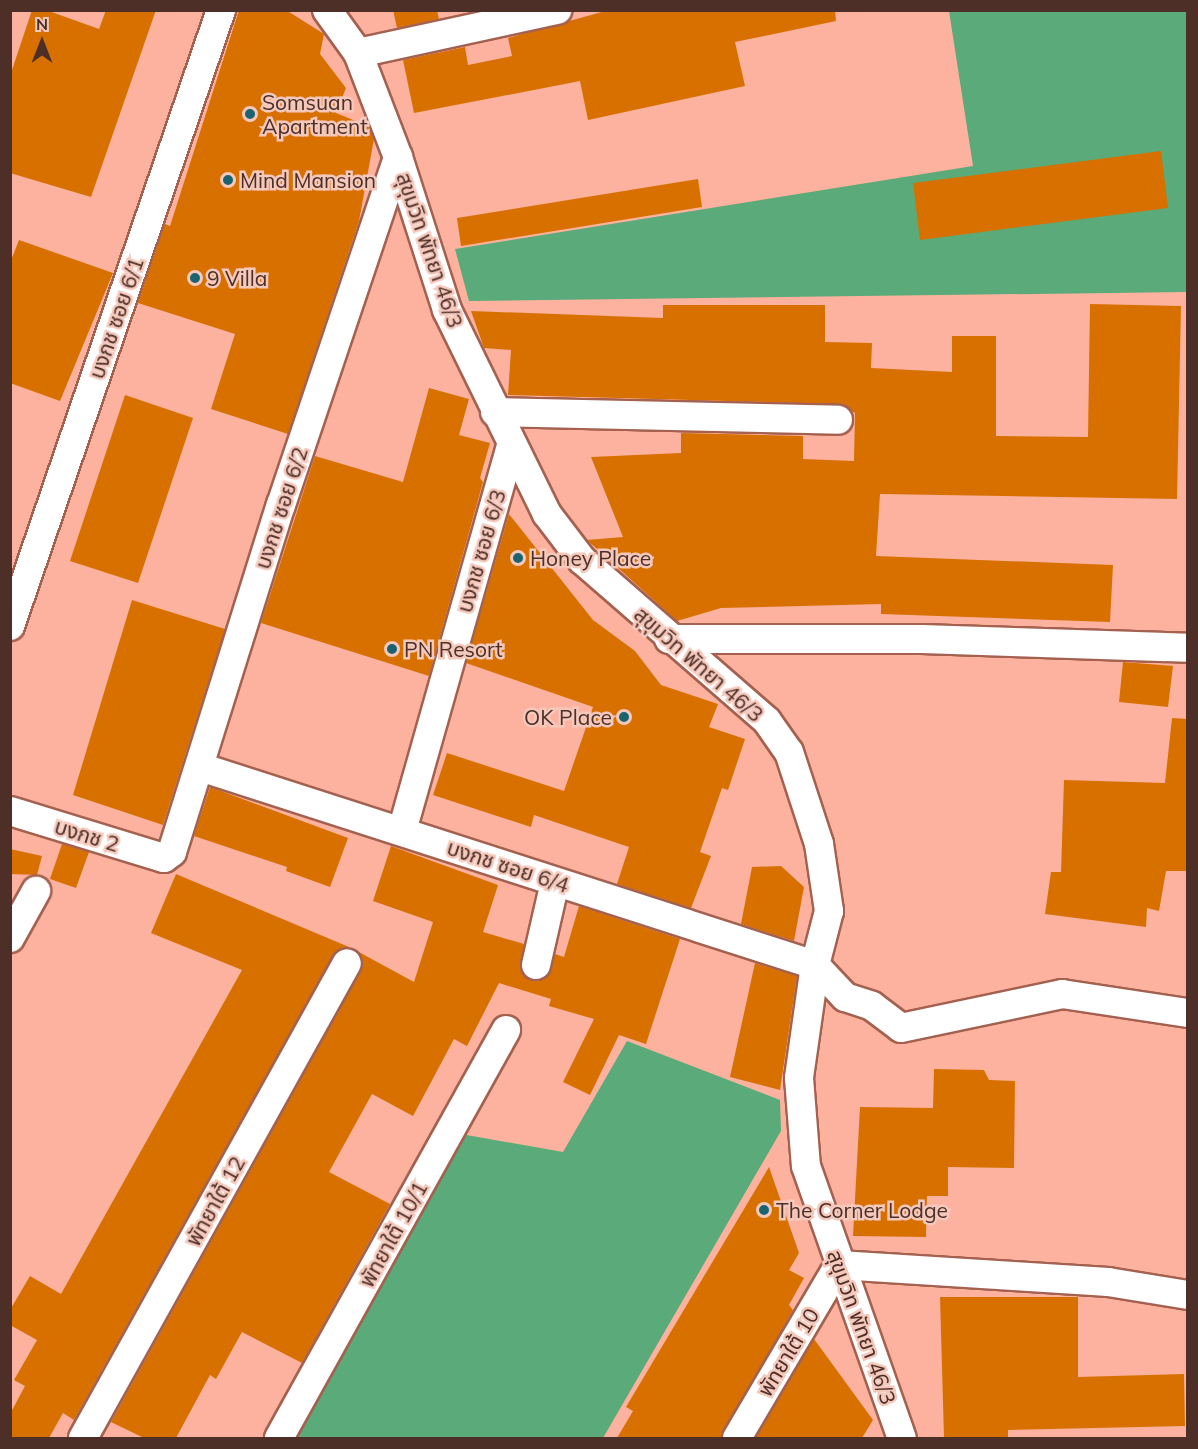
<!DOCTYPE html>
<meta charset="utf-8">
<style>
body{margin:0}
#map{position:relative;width:1198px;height:1449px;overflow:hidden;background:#fcb29e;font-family:Mulish,"Noto Sans Thai",sans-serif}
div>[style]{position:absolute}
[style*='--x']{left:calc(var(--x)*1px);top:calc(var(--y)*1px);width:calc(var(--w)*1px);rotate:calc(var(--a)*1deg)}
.green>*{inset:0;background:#5aab79}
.building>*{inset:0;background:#d87000}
.roads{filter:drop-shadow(2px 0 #a46150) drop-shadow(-2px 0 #a46150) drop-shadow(0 2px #a46150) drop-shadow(0 -2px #a46150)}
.minor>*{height:28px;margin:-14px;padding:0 14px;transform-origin:14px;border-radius:14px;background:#fff}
.dots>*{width:16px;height:16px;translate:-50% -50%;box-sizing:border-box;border:3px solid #f5c8bc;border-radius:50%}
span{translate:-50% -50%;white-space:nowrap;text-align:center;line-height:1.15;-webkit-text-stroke:5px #f5c8bc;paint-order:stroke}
.poi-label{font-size:21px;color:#4d2f27}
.left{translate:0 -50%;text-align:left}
.right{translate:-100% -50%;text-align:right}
.street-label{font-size:21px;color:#4d2f27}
.frame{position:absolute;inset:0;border:12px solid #4d2f27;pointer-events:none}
.north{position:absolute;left:12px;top:12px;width:60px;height:60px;-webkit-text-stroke:4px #f5c8bc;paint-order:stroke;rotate:0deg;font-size:16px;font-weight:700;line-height:24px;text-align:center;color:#4d2f27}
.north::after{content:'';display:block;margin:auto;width:21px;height:27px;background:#4d2f27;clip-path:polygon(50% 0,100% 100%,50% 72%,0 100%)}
</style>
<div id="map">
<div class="green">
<i style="clip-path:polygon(949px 11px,1187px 11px,1187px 292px,469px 301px,455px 249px,973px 166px)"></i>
<i style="clip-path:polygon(627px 1041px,780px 1100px,781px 1131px,603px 1438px,297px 1438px,461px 1134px,563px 1152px)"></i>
</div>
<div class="building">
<i style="clip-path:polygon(32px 10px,46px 10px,99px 29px,106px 10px,156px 10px,91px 197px,10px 173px,10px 76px)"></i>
<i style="clip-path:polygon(239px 10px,286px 10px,324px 34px,320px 54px,346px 88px,336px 113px,368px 126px,374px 139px,359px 221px,288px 434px,211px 409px,235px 334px,138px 303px,165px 224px,170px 226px)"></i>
<i style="clip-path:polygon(393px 10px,437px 10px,439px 19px,397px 28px)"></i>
<i style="clip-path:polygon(609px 10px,835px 10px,836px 21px,735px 42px,745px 86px,588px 120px,580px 81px,414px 113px,403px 60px,465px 47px,468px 65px,512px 56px,508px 38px)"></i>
<i style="clip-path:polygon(1161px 151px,1168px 208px,920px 240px,913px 183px)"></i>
<i style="clip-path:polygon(698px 179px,702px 207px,461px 246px,457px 218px)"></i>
<i style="clip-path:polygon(19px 240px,113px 273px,60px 401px,10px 383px,10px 263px)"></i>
<i style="clip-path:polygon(1090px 304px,1181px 306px,1177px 499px,880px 494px,876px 556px,1113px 565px,1110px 622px,881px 614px,881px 604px,721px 608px,677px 621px,587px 540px,623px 537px,591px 457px,681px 453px,681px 433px,803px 436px,803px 459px,854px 461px,855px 413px,838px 404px,508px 395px,511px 350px,484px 348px,471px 311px,663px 318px,663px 305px,825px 305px,825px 342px,872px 343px,871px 368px,952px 372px,952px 336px,996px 336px,996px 436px,1088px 437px)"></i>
<i style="clip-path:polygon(429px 388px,469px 399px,459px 435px,490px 443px,480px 478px,483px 482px,429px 676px,261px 623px,315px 456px,403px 482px)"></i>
<i style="clip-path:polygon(125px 395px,193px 418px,138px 583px,70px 561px)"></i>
<i style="clip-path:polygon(509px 514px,593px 620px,635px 651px,661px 685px,718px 704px,709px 727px,745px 739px,728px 790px,722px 788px,700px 852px,711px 856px,691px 908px,617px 884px,629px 847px,534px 815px,531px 827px,433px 795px,447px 753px,564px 791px,593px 707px,466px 663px)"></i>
<i style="clip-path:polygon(132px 600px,225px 629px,163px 825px,73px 795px)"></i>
<i style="clip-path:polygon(1123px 662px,1173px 666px,1168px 707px,1119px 702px)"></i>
<i style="clip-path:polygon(1172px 718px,1188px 719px,1188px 871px,1166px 871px,1159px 911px,1147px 908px,1146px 927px,1045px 914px,1051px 872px,1061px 872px,1064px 780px,1165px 783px)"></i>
<i style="clip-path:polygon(210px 787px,348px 838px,330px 887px,286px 871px,287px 867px,194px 836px)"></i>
<i style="clip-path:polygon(62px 844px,89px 852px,76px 888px,50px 879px)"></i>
<i style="clip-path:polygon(391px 846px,498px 885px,483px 932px,524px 944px,520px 969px,532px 981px,548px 976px,555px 954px,564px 957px,579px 906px,680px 939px,646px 1044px,619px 1035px,590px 1095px,563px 1082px,594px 1019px,549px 1006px,551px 999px,499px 983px,467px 1046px,454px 1039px,413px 1116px,372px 1094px,329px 1172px,390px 1204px,302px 1363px,242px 1332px,216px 1379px,210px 1375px,176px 1438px,144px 1438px,111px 1422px,361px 971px,363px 962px,357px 951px,414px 982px,433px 922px,373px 901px)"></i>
<i style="clip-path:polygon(10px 849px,42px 856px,37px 875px,10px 874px)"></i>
<i style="clip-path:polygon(781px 866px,804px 887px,794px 941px,741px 924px,752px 867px)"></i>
<i style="clip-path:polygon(176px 874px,349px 947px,333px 955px,74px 1420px,63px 1413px,49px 1438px,10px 1438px,10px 1414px,25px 1386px,14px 1380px,37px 1340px,10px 1325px,10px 1310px,30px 1276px,61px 1294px,242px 970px,151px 933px)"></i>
<i style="clip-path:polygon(755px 963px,797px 976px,780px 1090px,730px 1077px)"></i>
<i style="clip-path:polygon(934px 1069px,984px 1070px,989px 1080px,1015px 1081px,1014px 1168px,948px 1167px,948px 1196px,927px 1196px,926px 1237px,853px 1236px,860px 1107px,933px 1108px)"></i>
<i style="clip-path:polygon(769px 1167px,799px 1253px,789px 1270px,804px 1278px,789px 1305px,793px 1310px,721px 1438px,617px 1438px,633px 1411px,626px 1407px)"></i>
<i style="clip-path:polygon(940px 1297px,1078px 1297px,1078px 1377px,1184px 1374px,1185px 1426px,1008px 1430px,1008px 1438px,944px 1438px)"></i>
<i style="clip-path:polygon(814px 1339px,873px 1420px,862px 1438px,756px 1438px)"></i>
</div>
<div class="roads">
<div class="minor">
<i style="--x:327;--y:10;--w:53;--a:54.2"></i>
<i style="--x:358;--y:53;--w:111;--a:69"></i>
<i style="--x:398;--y:157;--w:161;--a:72.2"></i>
<i style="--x:447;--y:310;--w:227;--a:63.9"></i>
<i style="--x:547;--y:514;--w:58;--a:52.7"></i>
<i style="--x:582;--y:560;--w:245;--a:41"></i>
<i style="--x:767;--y:721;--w:38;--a:55"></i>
<i style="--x:789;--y:752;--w:97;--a:71.9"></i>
<i style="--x:819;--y:844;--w:68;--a:81.5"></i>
<i style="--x:829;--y:911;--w:56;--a:104.5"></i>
<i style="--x:815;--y:965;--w:114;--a:98.1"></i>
<i style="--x:799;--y:1078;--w:88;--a:85.5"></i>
<i style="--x:806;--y:1166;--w:288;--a:70.6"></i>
<i style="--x:358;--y:53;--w:204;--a:-12.2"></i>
<i style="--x:495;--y:412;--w:343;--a:1.3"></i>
<i style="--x:10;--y:626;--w:651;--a:-71.09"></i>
<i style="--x:669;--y:639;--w:253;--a:0"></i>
<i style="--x:922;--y:639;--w:266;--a:1.9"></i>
<i style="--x:200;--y:767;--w:646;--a:17.85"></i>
<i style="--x:815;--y:965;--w:44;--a:46.8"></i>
<i style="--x:845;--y:997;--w:28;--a:18"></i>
<i style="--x:872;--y:1006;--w:36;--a:37"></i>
<i style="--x:901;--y:1028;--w:165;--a:-11.9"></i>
<i style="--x:1062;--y:994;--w:127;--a:8.6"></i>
<i style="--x:10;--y:811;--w:161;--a:17"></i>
<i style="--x:164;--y:858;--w:10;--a:-37"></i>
<i style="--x:172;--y:852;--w:364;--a:-72.6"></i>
<i style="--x:281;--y:505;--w:367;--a:-71.4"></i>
<i style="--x:402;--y:831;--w:401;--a:-74.2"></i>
<i style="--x:10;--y:938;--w:54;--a:-61"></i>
<i style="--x:536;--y:965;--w:85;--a:-77.1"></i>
<i style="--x:83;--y:1438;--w:543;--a:-60.94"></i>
<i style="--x:279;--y:1438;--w:467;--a:-60.9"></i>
<i style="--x:737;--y:1438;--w:201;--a:-59.5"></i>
<i style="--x:839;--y:1265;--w:270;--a:3.6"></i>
<i style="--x:1108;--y:1282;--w:81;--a:9.2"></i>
</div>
</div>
<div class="dots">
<i style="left:250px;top:114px;background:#1c6372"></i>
<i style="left:228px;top:180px;background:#1c6372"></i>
<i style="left:195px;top:278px;background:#1c6372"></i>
<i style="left:518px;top:558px;background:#1c6372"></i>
<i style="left:392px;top:649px;background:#1c6372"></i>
<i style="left:624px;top:717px;background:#1c6372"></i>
<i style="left:764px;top:1210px;background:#1c6372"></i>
</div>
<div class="poi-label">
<span class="left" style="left:262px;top:114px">Somsuan<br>Apartment</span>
<span class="left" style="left:240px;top:180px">Mind Mansion</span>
<span class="left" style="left:207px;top:278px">9 Villa</span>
<span class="left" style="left:530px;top:558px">Honey Place</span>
<span class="left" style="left:404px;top:649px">PN Resort</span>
<span class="right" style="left:612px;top:717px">OK Place</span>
<span class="left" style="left:776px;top:1210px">The Corner Lodge</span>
</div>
<div class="street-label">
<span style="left:430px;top:250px;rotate:71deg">สุขุมวิท พัทยา 46/3</span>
<span style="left:116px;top:318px;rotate:-71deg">บงกช ซอย 6/1</span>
<span style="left:281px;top:508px;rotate:-72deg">บงกช ซอย 6/2</span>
<span style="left:481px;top:551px;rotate:-74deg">บงกช ซอย 6/3</span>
<span style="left:699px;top:664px;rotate:41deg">สุขุมวิท พัทยา 46/3</span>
<span style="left:87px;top:835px;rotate:17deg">บงกช 2</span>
<span style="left:508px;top:866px;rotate:18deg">บงกช ซอย 6/4</span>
<span style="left:215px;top:1201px;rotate:-61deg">พัทยาใต้ 12</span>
<span style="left:393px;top:1234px;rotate:-61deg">พัทยาใต้ 10/1</span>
<span style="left:862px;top:1327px;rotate:70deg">สุขุมวิท พัทยา 46/3</span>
<span style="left:788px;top:1352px;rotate:-59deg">พัทยาใต้ 10</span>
</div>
<div class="frame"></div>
<div class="north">N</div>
</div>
